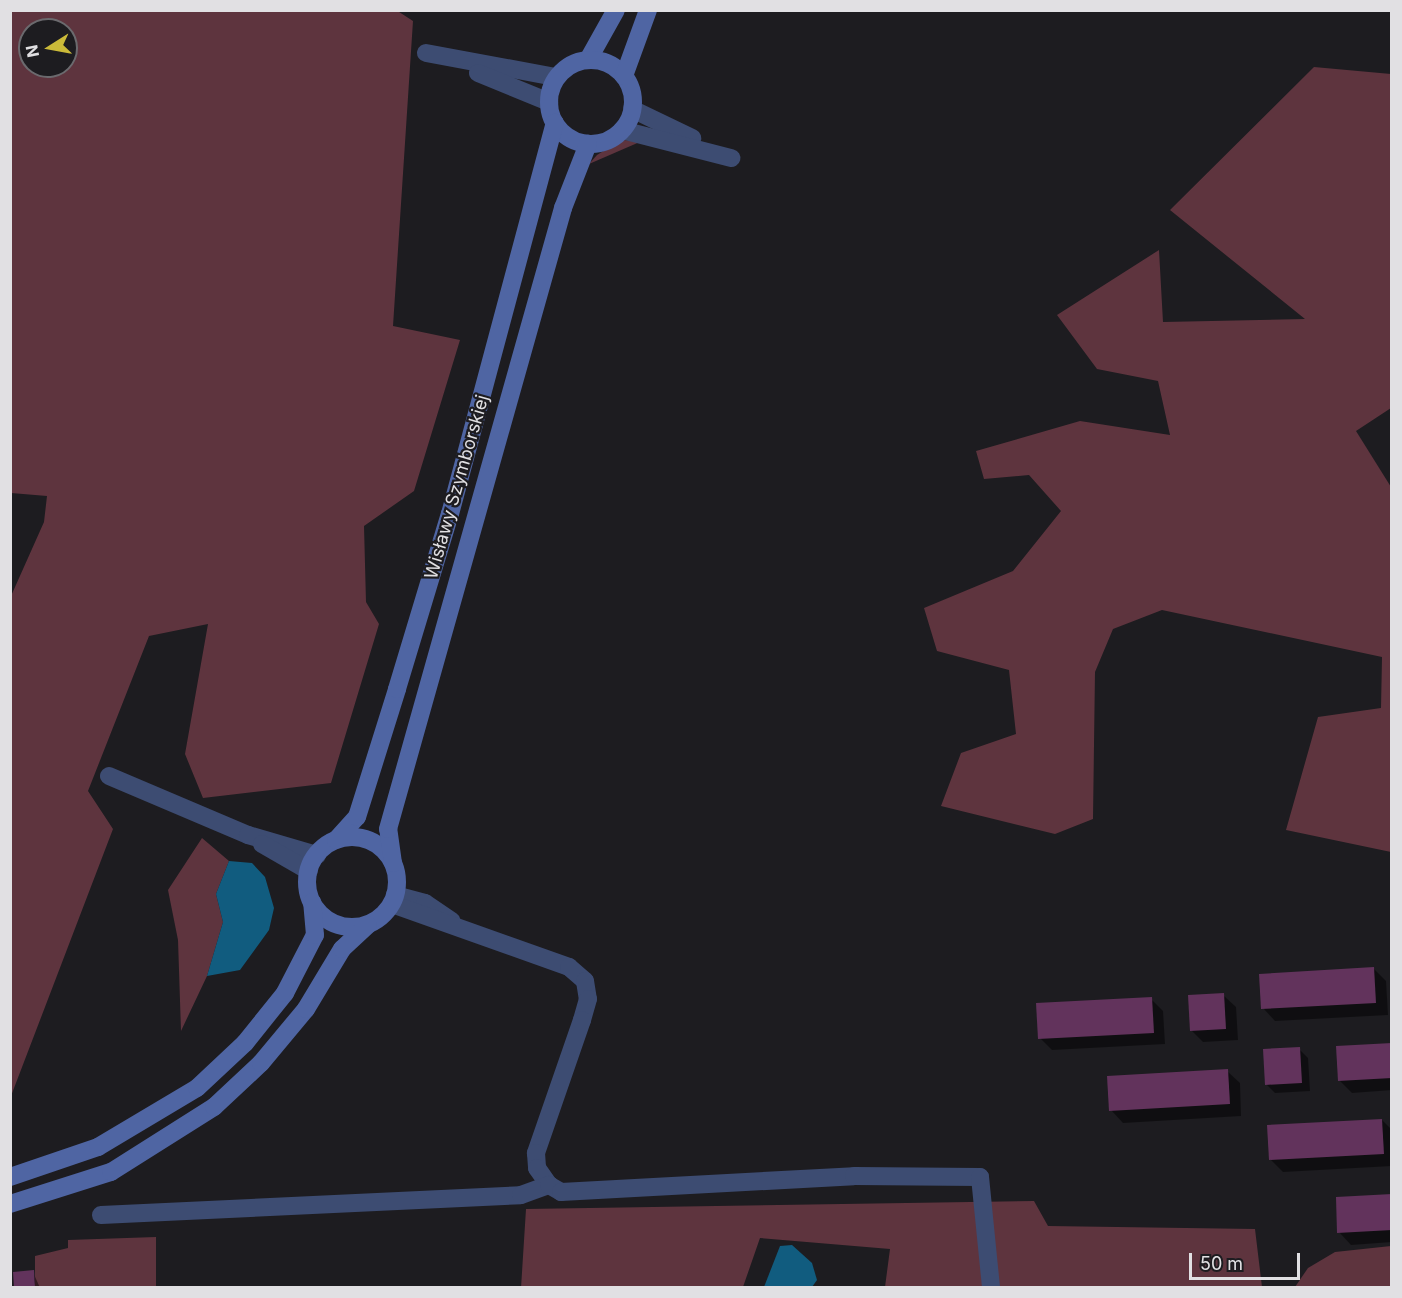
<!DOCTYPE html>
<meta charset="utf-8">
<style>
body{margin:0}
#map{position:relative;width:1402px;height:1298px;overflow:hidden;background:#1d1c20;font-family:Inter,sans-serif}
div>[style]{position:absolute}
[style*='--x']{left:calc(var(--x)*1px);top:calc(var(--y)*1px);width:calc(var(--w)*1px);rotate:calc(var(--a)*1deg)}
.green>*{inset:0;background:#5e343e}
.water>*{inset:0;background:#115c7f}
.shadow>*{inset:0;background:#0007}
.building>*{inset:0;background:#62335c}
.street>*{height:18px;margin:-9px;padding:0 9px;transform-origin:9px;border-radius:9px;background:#3d4c72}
.secondary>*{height:18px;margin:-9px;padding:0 9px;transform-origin:9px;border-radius:9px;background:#4f65a3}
.secondary>.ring{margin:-9px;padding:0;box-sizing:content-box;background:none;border:18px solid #4f65a3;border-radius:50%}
span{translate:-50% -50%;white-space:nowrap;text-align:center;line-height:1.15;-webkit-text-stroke:4.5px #1d1c20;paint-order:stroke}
.street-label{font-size:18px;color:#e1e0e3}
.frame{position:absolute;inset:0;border:12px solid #e1e0e3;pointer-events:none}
.north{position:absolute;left:18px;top:18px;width:60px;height:60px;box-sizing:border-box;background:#1d1c20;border:2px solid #6b6a6e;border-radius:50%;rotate:259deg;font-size:16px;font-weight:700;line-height:24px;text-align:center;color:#e1e0e3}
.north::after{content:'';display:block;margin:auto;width:21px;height:27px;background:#cbba39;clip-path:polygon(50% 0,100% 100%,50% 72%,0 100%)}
.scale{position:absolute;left:1189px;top:1253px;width:111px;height:27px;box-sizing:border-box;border:3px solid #e1e0e3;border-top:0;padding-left:8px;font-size:18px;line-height:21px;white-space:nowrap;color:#e1e0e3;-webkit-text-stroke:4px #1d1c20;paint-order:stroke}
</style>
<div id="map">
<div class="green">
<i style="clip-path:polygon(evenodd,11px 10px,396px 10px,413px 21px,393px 326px,460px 340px,414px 491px,364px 526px,366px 602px,379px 624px,331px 783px,203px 798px,185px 754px,208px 624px,149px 636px,88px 791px,113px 829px,11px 1096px,11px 596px,44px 522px,47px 496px,11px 493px,11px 10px,30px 30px,66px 30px,66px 66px,30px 66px,30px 30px)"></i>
<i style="clip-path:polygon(1314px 67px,1391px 74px,1391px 408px,1356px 431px,1391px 487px,1391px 852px,1286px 830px,1318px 717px,1381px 708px,1382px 657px,1162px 610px,1113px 629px,1095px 672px,1093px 819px,1055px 834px,941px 806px,961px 753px,1016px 734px,1009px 670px,937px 651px,924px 608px,1013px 571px,1061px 511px,1029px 475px,984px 479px,976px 451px,1080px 421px,1170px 435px,1158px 381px,1097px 369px,1057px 315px,1159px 250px,1163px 322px,1305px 319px,1170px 210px)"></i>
<i style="clip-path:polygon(621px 140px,642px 141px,589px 164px,597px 155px)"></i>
<i style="clip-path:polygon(202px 838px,229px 861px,216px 894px,223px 922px,207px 976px,181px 1031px,178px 940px,168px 890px)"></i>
<i style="clip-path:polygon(1034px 1201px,1048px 1226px,1255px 1229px,1262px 1287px,885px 1287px,890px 1249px,760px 1238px,743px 1287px,521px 1288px,526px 1209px)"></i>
<i style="clip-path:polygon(156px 1237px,156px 1287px,35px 1288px,35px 1256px,68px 1248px,68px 1240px)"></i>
<i style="clip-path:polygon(1391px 1246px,1391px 1287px,1295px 1287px,1308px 1268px,1335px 1252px)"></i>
</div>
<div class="water">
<i style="clip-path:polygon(229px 861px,252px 863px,265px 877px,274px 908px,269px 930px,240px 970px,207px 976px,223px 922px,216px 894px)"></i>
<i style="clip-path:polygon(792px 1245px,812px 1263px,817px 1280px,812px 1287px,764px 1287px,780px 1246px)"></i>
</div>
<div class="shadow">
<i style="clip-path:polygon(1374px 969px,1386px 981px,1388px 1015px,1275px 1021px,1263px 1008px)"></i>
<i style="clip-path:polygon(1223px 995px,1236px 1007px,1238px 1040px,1203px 1042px,1191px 1030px)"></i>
<i style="clip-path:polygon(1151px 999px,1163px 1011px,1165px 1044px,1052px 1050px,1040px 1038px)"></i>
<i style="clip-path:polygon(1392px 1044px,1392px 1090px,1352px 1093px,1339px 1080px)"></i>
<i style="clip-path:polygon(1299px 1049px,1308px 1058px,1310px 1091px,1275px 1093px,1266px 1084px)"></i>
<i style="clip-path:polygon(1227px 1071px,1240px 1083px,1241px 1116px,1123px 1123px,1111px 1110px)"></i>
<i style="clip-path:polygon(1382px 1120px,1392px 1130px,1392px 1166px,1283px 1172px,1271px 1160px)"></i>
<i style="clip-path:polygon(1392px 1196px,1392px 1242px,1351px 1245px,1339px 1232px)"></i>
<i style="clip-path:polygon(33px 1272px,40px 1288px,16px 1288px,15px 1273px)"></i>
</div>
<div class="building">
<i style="clip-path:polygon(1374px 967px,1376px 1003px,1261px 1009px,1259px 974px)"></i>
<i style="clip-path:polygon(1224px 993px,1226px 1029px,1190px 1031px,1188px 995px)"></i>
<i style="clip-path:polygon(1152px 997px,1154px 1033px,1038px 1039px,1036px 1003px)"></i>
<i style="clip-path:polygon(1392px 1043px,1392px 1078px,1338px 1081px,1336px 1046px)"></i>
<i style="clip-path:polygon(1300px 1047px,1302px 1083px,1265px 1085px,1263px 1049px)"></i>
<i style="clip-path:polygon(1228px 1069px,1230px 1104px,1109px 1111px,1107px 1076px)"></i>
<i style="clip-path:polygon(1382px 1119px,1384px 1154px,1269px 1160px,1267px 1125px)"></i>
<i style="clip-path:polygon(1392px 1194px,1392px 1230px,1337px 1233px,1336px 1197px)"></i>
<i style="clip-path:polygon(34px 1270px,35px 1287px,14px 1287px,13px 1272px)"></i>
</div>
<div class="street">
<i style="--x:426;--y:53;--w:132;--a:10.5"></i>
<i style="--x:478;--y:73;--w:77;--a:22.2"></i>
<i style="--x:632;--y:109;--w:67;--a:25.8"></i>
<i style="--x:622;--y:130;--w:113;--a:14.4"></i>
<i style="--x:109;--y:776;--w:151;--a:23"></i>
<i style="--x:248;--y:835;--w:72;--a:16.2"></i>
<i style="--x:262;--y:844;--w:54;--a:29.9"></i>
<i style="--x:395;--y:895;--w:31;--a:15"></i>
<i style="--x:425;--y:903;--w:32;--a:34"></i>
<i style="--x:392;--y:904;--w:188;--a:19.6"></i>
<i style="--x:569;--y:967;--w:21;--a:41"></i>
<i style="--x:585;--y:981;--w:18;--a:81"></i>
<i style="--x:588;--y:999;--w:22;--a:106"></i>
<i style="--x:582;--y:1020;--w:141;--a:109.1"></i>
<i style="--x:536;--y:1153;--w:15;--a:86"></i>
<i style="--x:537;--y:1168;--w:21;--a:55"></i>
<i style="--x:101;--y:1215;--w:420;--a:-2.7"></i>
<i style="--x:521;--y:1195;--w:30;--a:-20"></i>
<i style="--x:549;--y:1185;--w:14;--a:30"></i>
<i style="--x:561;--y:1192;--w:293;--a:-3.1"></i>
<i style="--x:854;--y:1176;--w:126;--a:0.5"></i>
<i style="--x:980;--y:1177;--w:112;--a:84.3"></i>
</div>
<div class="secondary">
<i style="--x:588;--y:60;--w:57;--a:-60.8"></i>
<i class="ring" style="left:549px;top:60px;width:66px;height:66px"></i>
<i style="--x:624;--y:76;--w:70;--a:-70"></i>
<i class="ring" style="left:307px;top:837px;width:72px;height:72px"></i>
<i style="--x:336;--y:840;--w:31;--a:-48"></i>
<i style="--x:357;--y:817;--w:134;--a:-72.6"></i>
<i style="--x:397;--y:689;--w:183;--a:-73.2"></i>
<i style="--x:450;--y:514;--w:405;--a:-75"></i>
<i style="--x:393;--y:863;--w:34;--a:-98"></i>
<i style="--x:388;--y:829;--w:645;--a:-74.26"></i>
<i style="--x:563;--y:208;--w:69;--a:-68.7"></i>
<i style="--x:10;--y:1177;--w:93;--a:-18.8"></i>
<i style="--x:98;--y:1147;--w:115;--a:-30.8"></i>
<i style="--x:197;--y:1088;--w:66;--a:-43.2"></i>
<i style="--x:245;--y:1043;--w:64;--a:-51.3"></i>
<i style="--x:285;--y:993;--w:65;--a:-62.7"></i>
<i style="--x:315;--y:935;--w:33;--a:-95"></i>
<i style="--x:10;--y:1204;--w:106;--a:-17.6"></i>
<i style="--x:111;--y:1172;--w:122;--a:-32.3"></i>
<i style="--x:214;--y:1107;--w:64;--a:-43.1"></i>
<i style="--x:261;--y:1063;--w:70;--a:-50.2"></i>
<i style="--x:306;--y:1009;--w:70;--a:-59"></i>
<i style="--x:342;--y:949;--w:35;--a:-43"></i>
</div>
<div class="street-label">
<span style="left:457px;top:487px;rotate:-74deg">Wisławy Szymborskiej</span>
</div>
<div class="frame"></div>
<div class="north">N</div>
<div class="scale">50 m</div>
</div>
